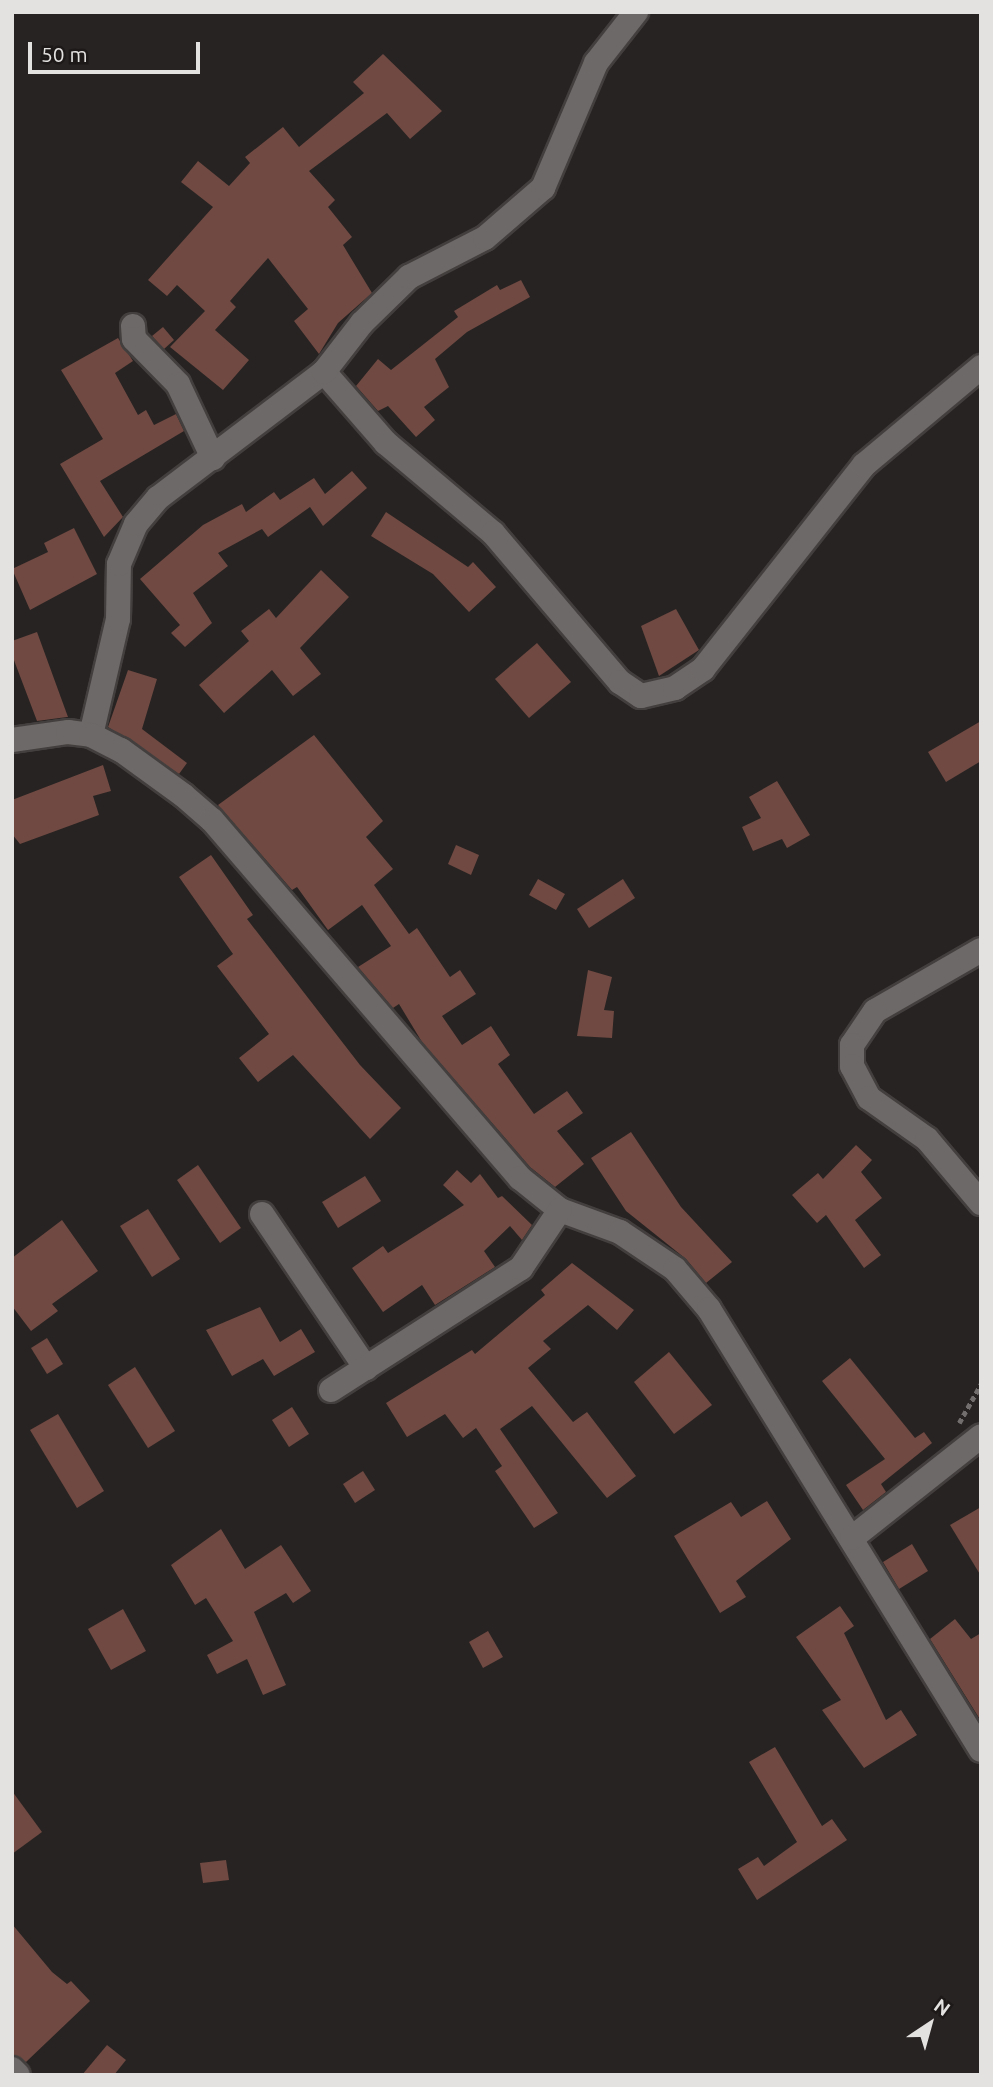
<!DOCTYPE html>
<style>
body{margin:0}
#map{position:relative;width:993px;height:2087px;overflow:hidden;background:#272322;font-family:Ubuntu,sans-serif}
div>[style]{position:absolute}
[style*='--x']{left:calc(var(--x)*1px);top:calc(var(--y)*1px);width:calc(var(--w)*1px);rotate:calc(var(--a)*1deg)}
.building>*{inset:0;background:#6f4942}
.path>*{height:4.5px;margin-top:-2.25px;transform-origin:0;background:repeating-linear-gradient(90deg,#716e6d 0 5px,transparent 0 8.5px)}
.roads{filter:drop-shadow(2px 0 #433f3e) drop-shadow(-2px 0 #433f3e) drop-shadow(0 2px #433f3e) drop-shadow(0 -2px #433f3e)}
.minor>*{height:24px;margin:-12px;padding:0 12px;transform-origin:12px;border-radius:12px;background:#6d6968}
span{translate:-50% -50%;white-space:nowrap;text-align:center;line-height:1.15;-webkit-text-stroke:6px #1d1919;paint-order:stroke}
.frame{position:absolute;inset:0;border:14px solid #e4e2e1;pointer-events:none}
.north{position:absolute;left:895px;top:1989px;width:70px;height:70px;-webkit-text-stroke:5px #1d1919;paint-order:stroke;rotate:36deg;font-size:19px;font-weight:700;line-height:28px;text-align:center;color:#e4e2e1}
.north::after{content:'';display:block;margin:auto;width:24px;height:32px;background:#e4e2e1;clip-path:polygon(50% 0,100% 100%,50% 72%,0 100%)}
.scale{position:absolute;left:28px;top:42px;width:172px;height:32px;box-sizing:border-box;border:4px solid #e4e2e1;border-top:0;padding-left:9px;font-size:21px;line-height:24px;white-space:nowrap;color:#e4e2e1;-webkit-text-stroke:5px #1d1919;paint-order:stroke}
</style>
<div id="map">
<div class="building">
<i style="clip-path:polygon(383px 54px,442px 111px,410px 139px,387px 113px,309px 171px,335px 200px,328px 207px,352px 237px,343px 245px,372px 293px,338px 323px,319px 354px,294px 321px,308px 309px,268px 258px,230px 301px,236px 307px,215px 330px,249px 360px,223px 390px,170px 347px,205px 311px,177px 285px,167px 296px,148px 280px,213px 207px,181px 182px,198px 161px,229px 186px,250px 163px,245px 157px,283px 127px,299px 147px,364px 93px,353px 82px)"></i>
<i style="clip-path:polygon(521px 280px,530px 297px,467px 332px,435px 359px,449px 387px,424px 407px,435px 420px,416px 437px,388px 406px,378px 411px,356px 386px,378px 359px,391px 370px,458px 317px,454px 311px,497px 285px,500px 290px)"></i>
<i style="clip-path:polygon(163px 327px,174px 340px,164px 349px,152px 336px)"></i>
<i style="clip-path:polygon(118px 338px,133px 361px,115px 373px,138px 415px,146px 410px,154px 425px,176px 414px,184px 431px,100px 481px,123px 517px,104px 537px,60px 464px,103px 439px,61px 370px)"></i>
<i style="clip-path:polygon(352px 471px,367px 488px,323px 526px,310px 507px,268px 537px,262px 529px,218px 553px,228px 566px,193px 593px,212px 623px,185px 647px,171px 633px,180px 625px,140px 579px,203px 525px,242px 504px,246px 512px,274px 492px,280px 500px,314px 478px,325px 494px)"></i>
<i style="clip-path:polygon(386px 512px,468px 567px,473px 562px,496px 587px,469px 612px,433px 574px,371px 536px)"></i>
<i style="clip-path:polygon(74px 528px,97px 574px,30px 610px,12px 569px,48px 552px,44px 543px)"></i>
<i style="clip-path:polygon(321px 570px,349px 597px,300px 648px,321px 674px,293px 696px,272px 670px,224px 713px,199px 685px,249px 641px,241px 631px,269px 609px,276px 618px)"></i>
<i style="clip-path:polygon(676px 609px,699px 650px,659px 676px,641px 626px)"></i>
<i style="clip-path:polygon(37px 632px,68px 717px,67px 717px,37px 721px,12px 655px,12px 641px)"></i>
<i style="clip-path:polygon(537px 643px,571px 682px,529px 718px,495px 679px)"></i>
<i style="clip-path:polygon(128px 670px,157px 679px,142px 729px,187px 763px,179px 774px,108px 727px)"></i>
<i style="clip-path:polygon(981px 721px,981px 761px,946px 782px,928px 752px)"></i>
<i style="clip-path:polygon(314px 735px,383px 821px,366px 837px,393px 869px,374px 885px,409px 934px,417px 928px,450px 977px,460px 970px,476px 994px,442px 1016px,462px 1045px,491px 1026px,510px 1055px,498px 1064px,534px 1114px,567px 1091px,583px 1113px,557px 1131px,584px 1164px,555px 1187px,530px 1167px,422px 1042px,399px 1004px,393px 1008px,358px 967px,391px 946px,362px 905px,328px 930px,297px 887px,292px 890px,218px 805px)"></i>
<i style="clip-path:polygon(103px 765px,111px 791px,93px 796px,99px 815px,20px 844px,12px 834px,12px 800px)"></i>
<i style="clip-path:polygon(777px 781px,810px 835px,787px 848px,782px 839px,753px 851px,742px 827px,761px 818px,749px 797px)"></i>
<i style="clip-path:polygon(456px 845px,479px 855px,471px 875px,448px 864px)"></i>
<i style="clip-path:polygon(211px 855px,253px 915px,247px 919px,360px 1065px,401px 1108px,370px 1139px,293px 1055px,258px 1082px,239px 1058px,269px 1034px,217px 966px,233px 954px,179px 877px)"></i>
<i style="clip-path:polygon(538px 879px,565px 894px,556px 910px,529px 895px)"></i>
<i style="clip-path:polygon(623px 879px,635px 898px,589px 928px,577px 909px)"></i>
<i style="clip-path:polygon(588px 970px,612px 977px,604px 1010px,614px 1011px,612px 1038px,577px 1036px)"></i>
<i style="clip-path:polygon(631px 1132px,681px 1207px,732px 1262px,706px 1283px,686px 1259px,626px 1211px,591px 1158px)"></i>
<i style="clip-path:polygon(856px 1145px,872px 1160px,861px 1172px,882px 1198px,855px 1220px,881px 1255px,864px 1268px,826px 1215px,817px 1223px,792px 1195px,818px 1173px,823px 1179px)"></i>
<i style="clip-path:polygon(198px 1165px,241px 1228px,220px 1243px,177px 1180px)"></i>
<i style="clip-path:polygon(457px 1170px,471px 1183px,480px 1174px,498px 1198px,502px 1196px,532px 1225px,522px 1240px,510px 1226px,484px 1251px,495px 1267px,435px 1305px,422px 1285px,383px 1312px,352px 1268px,383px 1246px,388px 1253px,464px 1205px,443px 1185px)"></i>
<i style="clip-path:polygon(365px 1176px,381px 1201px,338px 1228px,322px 1202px)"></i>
<i style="clip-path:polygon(148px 1209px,180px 1259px,152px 1277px,120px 1226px)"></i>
<i style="clip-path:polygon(62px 1220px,98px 1271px,52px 1304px,58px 1311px,31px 1331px,12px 1306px,12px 1258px)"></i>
<i style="clip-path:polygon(572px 1263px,634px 1310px,617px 1330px,588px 1305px,543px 1341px,551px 1349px,528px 1368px,573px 1422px,587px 1412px,636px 1476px,607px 1498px,532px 1406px,500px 1429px,558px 1513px,534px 1528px,495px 1471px,502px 1466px,476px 1428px,463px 1438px,445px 1414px,407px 1437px,386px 1403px,472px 1350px,475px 1354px,545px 1295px,541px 1290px)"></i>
<i style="clip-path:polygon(260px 1307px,280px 1342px,301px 1329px,315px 1352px,274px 1376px,263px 1359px,232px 1376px,206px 1330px)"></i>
<i style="clip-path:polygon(47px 1338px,63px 1364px,47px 1374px,31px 1348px)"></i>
<i style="clip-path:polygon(669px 1352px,712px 1405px,674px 1434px,634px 1382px)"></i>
<i style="clip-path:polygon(850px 1358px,915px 1438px,924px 1432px,932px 1443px,881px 1484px,886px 1492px,863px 1510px,846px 1485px,885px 1459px,822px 1381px)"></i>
<i style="clip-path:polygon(135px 1367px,175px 1431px,148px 1448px,108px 1385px)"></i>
<i style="clip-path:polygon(292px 1407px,309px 1434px,289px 1447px,272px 1420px)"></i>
<i style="clip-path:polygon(58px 1414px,104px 1491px,77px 1508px,30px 1430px)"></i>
<i style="clip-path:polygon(363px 1471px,375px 1490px,355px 1503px,343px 1484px)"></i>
<i style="clip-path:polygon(767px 1501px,791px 1539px,736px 1581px,746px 1597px,720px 1613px,674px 1536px,731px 1502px,741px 1517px)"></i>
<i style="clip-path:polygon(981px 1507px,981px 1576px,950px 1525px)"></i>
<i style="clip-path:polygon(221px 1529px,245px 1569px,281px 1545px,311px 1591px,293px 1603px,286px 1593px,254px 1612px,286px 1685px,263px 1695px,247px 1659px,217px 1674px,207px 1655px,233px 1641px,206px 1598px,195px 1605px,171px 1565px)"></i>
<i style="clip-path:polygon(912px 1544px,928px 1571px,899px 1589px,883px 1562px)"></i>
<i style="clip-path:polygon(840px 1606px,854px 1626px,844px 1633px,886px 1720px,901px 1710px,917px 1735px,864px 1768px,822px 1710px,841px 1700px,796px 1637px)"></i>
<i style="clip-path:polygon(123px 1609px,146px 1651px,111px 1670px,88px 1629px)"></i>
<i style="clip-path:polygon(955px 1619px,971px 1639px,981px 1633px,981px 1721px,930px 1639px)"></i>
<i style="clip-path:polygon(488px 1631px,503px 1657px,483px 1668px,469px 1642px)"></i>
<i style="clip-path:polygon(775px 1747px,822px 1826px,832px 1819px,847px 1840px,757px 1900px,738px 1869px,758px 1857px,764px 1866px,797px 1842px,749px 1762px)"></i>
<i style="clip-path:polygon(12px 1791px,42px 1832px,12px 1854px)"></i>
<i style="clip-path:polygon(226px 1860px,229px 1880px,203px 1883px,200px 1863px)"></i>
<i style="clip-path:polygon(12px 1924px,52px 1972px,67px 1984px,71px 1981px,90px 2001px,26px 2062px,12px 2055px)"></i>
<i style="clip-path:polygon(107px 2045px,126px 2060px,114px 2075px,82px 2075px)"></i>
</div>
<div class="path">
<i style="--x:959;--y:1423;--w:45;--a:-60.6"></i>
</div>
<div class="roads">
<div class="minor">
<i style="--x:133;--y:326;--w:13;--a:86"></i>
<i style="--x:134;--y:339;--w:63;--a:45.6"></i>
<i style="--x:178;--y:384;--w:82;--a:64.7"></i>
<i style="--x:324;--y:372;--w:94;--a:48.9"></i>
<i style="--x:386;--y:443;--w:140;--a:40.1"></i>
<i style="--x:493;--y:533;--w:196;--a:49.6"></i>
<i style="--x:620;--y:682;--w:25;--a:34"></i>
<i style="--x:641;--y:696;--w:35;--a:-13"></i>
<i style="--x:675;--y:688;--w:34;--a:-34"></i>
<i style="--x:703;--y:669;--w:260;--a:-51.7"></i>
<i style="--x:864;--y:465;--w:153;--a:-39.9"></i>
<i style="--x:91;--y:735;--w:119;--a:-76.9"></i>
<i style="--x:118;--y:619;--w:55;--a:-89"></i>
<i style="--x:119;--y:564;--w:43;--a:-67"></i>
<i style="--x:136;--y:524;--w:34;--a:-50"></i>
<i style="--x:158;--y:498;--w:208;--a:-37.2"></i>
<i style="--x:324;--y:372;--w:62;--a:-52.2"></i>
<i style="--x:362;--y:323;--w:66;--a:-44.4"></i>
<i style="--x:409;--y:277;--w:85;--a:-27.2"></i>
<i style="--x:485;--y:238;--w:77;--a:-40.8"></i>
<i style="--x:543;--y:188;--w:136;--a:-67"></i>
<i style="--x:596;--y:63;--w:65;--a:-51.9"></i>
<i style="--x:12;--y:740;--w:57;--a:-8.1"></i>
<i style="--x:68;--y:732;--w:23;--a:7"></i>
<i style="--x:91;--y:735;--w:34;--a:27"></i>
<i style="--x:121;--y:750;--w:77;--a:36"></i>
<i style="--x:183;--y:795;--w:38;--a:41"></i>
<i style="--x:212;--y:820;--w:472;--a:49.3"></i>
<i style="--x:520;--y:1178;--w:51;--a:38.7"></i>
<i style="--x:560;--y:1210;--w:64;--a:20.1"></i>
<i style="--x:620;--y:1232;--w:66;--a:33.9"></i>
<i style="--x:675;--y:1269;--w:52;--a:49.6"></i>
<i style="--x:709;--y:1309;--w:518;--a:58.33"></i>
<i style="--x:981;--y:950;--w:122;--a:150.1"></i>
<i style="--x:875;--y:1011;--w:41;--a:124.1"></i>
<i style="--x:852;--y:1045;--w:21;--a:90"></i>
<i style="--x:852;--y:1066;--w:36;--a:62"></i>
<i style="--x:869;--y:1098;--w:71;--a:35.3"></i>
<i style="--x:927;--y:1139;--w:84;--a:49.8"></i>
<i style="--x:262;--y:1214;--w:186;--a:56"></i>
<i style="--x:331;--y:1390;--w:226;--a:-32.7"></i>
<i style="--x:521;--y:1268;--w:70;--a:-56.1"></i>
<i style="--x:852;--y:1538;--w:164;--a:-38.3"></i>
<i style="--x:12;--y:2069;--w:8;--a:45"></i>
</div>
</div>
<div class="frame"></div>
<div class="north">N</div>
<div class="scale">50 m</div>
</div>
